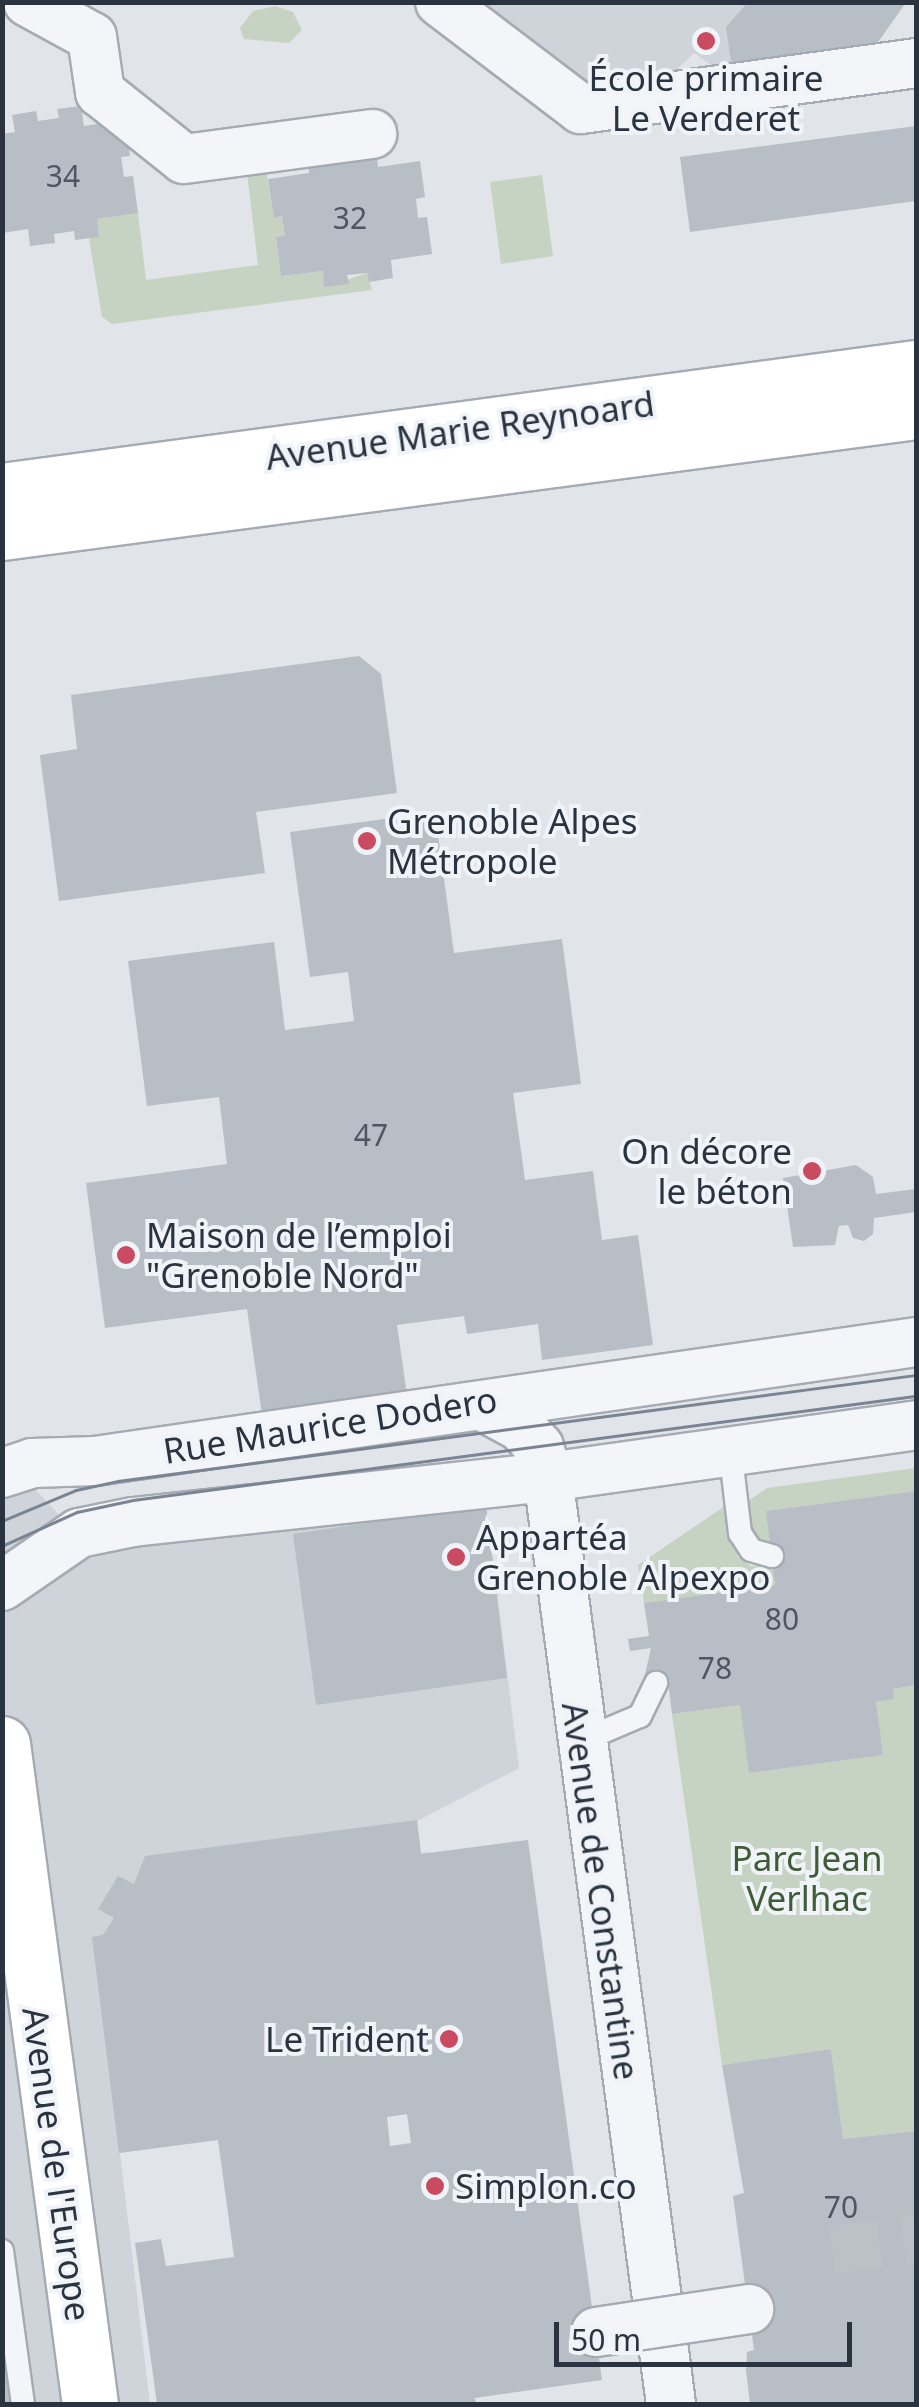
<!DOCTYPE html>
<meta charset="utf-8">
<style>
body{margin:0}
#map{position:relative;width:919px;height:2407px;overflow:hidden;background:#e1e4e9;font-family:"Noto Sans",sans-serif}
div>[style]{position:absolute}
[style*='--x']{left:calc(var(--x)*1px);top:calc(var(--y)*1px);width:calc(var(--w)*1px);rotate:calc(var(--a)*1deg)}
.built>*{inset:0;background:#cfd4db}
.green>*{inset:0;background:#c7d3c2}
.building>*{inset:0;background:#b8bec6}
.street-tunnel>*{height:48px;margin-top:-24px;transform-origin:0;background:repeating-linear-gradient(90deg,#bcc1c7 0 48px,transparent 0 72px)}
.roads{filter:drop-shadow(2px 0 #a6abb3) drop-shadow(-2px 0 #a6abb3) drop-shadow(0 2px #a6abb3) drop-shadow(0 -2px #a6abb3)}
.lane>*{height:22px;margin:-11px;padding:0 11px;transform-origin:11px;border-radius:11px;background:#f4f5f8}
.street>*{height:48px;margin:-24px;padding:0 24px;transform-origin:24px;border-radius:24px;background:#f4f5f8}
.secondary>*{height:55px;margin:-27.5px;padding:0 27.5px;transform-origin:27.5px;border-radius:27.5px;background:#fff}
.tram>*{height:2.5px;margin:-1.25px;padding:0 1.25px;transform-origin:1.25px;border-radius:1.25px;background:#7b8492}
.bridges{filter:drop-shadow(2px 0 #a6abb3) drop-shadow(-2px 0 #a6abb3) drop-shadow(0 2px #a6abb3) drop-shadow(0 -2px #a6abb3)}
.street-bridge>*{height:48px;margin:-24px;padding:0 24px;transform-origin:24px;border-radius:24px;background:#f4f5f8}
.dots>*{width:28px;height:28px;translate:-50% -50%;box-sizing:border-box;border:5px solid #f0f3f7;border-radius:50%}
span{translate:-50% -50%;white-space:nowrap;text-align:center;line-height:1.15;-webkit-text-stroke:8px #f0f3f7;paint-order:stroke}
.number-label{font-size:30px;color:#4e5662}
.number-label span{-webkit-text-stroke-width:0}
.poi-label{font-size:35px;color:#2a3340}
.left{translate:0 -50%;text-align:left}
.right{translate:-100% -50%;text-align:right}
.street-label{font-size:35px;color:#2a3340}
.park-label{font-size:35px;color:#3f5c37}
.frame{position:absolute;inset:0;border:5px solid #2a3340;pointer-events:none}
.scale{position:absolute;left:554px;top:2322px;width:298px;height:45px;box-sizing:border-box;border:5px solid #2a3340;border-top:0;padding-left:12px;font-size:30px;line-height:35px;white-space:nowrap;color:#2a3340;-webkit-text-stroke:8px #f0f3f7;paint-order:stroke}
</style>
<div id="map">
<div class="built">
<i style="clip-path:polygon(486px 3px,906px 3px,871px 52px,721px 72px,694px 53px,669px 77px,586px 86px)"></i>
<i style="clip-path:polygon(2px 1454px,64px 1520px,486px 1505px,519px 1768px,417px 1821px,421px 1853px,430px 1852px,442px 1938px,407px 2114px,120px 2153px,150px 2404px,3px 2404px)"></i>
</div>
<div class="green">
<i style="clip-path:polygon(275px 6px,293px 12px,302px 30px,289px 43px,244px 39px,240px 28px,253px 11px)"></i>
<i style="clip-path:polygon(265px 163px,274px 217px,282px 216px,285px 236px,276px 238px,281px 276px,323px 271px,325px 287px,367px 273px,372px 290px,112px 324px,102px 317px,89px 238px,99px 236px,97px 219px,138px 213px,146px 280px,258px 265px,246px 165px)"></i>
<i style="clip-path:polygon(542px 175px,553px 256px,501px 264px,490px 182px)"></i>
<i style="clip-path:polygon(916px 1468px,916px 1491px,767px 1511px,771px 1546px,755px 1541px,744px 1515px,748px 1501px,767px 1488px)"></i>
<i style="clip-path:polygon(725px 1506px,738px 1557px,751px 1566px,774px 1566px,775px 1585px,644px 1603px,638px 1565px)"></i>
<i style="clip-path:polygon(916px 1685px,916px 2131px,843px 2139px,831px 2049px,722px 2065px,672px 1714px,740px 1705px,750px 1773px,882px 1755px,876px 1702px,893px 1699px,893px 1689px)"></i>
</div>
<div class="building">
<i style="clip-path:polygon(748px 2px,906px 2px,871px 52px,732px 69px,726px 27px)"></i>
<i style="clip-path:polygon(81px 106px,84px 126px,125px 120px,130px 156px,121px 157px,124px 177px,133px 176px,138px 213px,97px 219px,99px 237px,75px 240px,74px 231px,54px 234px,55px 243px,30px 246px,28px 229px,2px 233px,2px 134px,15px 132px,12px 115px,36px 111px,38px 121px,59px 118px,57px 109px)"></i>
<i style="clip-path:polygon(916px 126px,916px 201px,690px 232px,680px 157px)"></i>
<i style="clip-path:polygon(376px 147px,378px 167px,420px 161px,425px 197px,416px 199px,418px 218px,427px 217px,432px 254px,391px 260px,393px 278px,369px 282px,367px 273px,347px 275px,349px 284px,324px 287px,323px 271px,281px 276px,276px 237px,285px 236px,282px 216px,274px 218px,268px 179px,309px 173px,307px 157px)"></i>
<i style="clip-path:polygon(359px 656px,381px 674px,397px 793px,256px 812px,265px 873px,59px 901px,40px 755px,77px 749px,71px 695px)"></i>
<i style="clip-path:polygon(435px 812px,454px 953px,562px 939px,581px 1084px,513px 1093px,525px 1180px,593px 1171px,602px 1240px,638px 1235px,653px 1345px,542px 1360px,538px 1324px,467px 1334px,464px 1316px,397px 1325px,407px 1395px,262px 1415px,247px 1309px,105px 1328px,86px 1183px,227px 1164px,219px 1097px,147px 1106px,128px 961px,274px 942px,285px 1030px,354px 1021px,348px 972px,310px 977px,290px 832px)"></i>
<i style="clip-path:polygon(856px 1165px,873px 1177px,876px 1194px,916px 1189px,916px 1212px,874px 1218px,873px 1234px,864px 1241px,853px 1238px,848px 1225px,839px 1226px,835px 1245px,793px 1247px,783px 1178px)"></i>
<i style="clip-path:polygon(916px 1491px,916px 1685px,893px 1689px,894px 1699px,876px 1702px,883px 1755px,749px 1773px,740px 1705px,672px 1714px,669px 1689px,644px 1679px,651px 1648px,630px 1651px,628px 1639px,649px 1636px,644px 1603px,775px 1585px,766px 1511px)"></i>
<i style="clip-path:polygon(486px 1505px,507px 1678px,316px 1705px,293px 1534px)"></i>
<i style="clip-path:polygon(evenodd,417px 1820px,421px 1854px,528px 1840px,602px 2380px,475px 2398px,476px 2404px,157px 2404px,135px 2243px,161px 2239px,166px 2266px,234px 2257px,218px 2140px,119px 2153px,92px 1937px,103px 1935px,114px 1918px,98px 1909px,118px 1876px,134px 1884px,145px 1856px,417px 1820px,407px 2114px,411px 2143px,390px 2146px,387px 2117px,407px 2114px)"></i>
<i style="clip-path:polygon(831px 2049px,843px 2139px,916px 2131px,916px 2404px,750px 2404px,746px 2370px,747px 2352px,754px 2350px,733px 2196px,744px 2193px,722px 2065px)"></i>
<i style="clip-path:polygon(5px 2351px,11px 2404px,2px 2404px)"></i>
</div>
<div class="street-tunnel">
<i style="--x:832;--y:2250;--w:85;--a:-7.5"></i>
</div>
<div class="roads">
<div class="lane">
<i style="--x:730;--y:1449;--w:85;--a:83.2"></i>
<i style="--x:740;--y:1533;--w:20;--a:57"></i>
<i style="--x:751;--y:1550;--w:22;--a:16"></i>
<i style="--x:581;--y:1741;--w:64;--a:-23"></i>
<i style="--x:640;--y:1716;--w:37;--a:-64"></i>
<i style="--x:2;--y:2251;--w:154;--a:82.2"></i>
</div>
<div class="street">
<i style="--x:28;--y:2;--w:73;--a:28.7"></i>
<i style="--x:92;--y:37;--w:56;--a:81.7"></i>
<i style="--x:100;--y:92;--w:107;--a:38.6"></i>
<i style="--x:184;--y:159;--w:190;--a:-7.6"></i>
<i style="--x:440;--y:2;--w:177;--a:37.2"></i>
<i style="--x:581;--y:109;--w:338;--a:-7.8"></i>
<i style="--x:484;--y:1407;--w:42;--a:28.4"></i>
<i style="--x:521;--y:1427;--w:27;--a:48"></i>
<i style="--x:539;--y:1447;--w:31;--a:73"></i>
<i style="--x:548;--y:1477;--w:935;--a:82.44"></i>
<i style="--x:2;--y:1473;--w:32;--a:-18"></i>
<i style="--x:32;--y:1463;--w:63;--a:-1.8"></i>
<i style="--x:95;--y:1461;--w:830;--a:-8.25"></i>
<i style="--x:2;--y:1586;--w:93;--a:-34.5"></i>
<i style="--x:79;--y:1533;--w:55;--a:-11.5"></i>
<i style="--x:133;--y:1522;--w:417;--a:-6.2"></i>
<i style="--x:548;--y:1477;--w:372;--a:-8"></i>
</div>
<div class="secondary">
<i style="--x:2;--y:491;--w:922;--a:-7.66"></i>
<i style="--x:2;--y:532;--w:922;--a:-7.54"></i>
<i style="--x:2;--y:1744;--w:666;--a:82.41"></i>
</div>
</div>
<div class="tram">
<i style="--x:2;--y:1521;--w:80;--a:-22.7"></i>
<i style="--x:76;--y:1490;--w:43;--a:-12.1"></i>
<i style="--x:118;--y:1481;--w:805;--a:-7.57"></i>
<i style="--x:2;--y:1546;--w:82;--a:-24.4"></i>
<i style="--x:77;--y:1512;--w:57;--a:-12.1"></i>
<i style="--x:133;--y:1500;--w:790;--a:-7.57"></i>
</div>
<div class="bridges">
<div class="street-bridge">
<i style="--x:596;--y:2332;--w:155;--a:-8.5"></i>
</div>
</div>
<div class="dots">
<i style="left:706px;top:41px;background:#ca4a62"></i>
<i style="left:367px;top:841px;background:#ca4a62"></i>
<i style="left:812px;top:1171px;background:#ca4a62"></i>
<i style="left:126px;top:1255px;background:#ca4a62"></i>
<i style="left:456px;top:1557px;background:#ca4a62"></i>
<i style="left:449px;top:2039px;background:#ca4a62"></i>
<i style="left:435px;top:2186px;background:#ca4a62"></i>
</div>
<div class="number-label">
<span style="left:63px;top:176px">34</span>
<span style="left:350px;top:218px">32</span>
<span style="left:371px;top:1135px">47</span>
<span style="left:782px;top:1619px">80</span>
<span style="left:715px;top:1668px">78</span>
<span style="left:841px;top:2207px">70</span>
</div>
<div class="poi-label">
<span style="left:706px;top:98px">École primaire<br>Le Verderet</span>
<span class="left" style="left:387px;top:841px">Grenoble Alpes<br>Métropole</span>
<span class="right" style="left:792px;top:1171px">On décore<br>le béton</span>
<span class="left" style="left:146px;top:1255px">Maison de l’emploi<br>"Grenoble Nord"</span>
<span class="left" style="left:476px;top:1557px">Appartéa<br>Grenoble Alpexpo</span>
<span class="right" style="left:429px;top:2039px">Le Trident</span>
<span class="left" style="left:455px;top:2186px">Simplon.co</span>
</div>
<div class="street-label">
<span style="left:460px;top:430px;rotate:-8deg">Avenue Marie Reynoard</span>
<span style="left:330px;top:1425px;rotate:-9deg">Rue Maurice Dodero</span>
<span style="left:601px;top:1891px;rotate:82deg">Avenue de Constantine</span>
<span style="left:57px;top:2164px;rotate:82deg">Avenue de l'Europe</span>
</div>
<div class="park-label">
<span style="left:807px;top:1878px">Parc Jean<br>Verlhac</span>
</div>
<div class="frame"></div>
<div class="scale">50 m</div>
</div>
